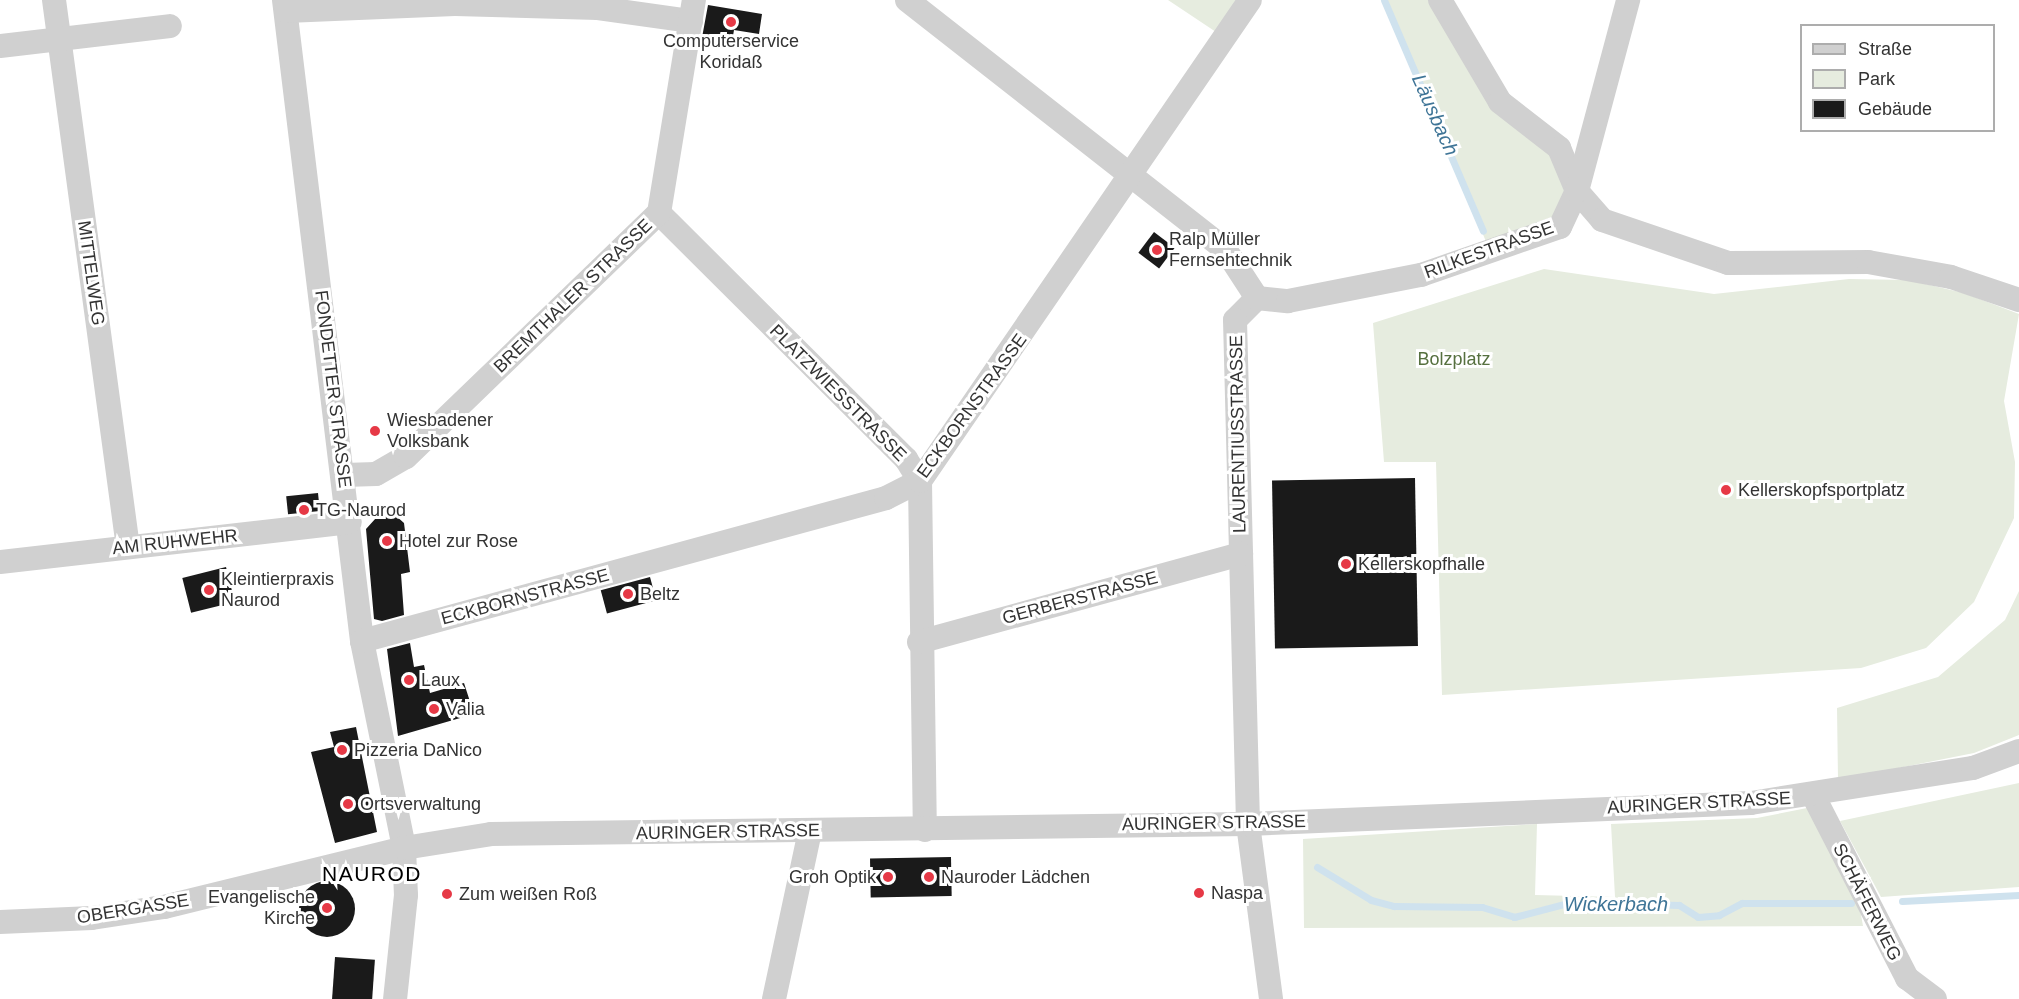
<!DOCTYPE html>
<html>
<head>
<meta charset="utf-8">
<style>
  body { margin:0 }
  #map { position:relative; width:2019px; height:999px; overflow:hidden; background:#fff; font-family:Helvetica,sans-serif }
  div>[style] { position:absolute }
  .green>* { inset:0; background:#e6ecdf }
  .stream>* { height:7px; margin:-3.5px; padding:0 3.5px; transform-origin:3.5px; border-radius:3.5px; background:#cfe2ee }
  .building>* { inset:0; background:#1a1a1a; transform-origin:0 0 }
  .round { border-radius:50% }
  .minor>* { height:24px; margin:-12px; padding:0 12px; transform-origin:12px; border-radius:12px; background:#d0d0d0 }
  .dots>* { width:16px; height:16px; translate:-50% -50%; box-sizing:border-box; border:3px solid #fff; border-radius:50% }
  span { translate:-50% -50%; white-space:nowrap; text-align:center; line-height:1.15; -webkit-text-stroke:6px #fff; paint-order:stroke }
  .poi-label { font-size:18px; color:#333 }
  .left { translate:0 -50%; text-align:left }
  .right { translate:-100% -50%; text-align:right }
  .street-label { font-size:18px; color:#333 }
  .park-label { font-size:18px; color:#56703f }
  .water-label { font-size:20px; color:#3f7597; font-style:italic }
  .quarter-label { font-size:21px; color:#000; letter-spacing:1.5px }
  .legend { position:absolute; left:1800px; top:24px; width:195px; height:108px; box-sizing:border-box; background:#fff; border:2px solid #adadad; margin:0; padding:8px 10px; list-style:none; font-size:18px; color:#333 }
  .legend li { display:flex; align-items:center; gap:12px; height:30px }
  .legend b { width:30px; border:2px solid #adadad }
</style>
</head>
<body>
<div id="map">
  <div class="green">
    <i style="clip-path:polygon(1168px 0,1250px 0,1222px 36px)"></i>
    <i style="clip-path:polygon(1384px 0,1440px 0,1466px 51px,1559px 148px,1577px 191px,1560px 227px,1490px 251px)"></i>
    <i style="clip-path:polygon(1544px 269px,1714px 294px,1849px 279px,1908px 280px,1964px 293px,2019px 314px,2004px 401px,2015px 462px,2014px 518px,1974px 602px,1926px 648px,1861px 668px,1442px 695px,1436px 462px,1384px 462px,1373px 323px)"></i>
    <i style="clip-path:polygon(2019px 591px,2019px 735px,1974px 753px,1838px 780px,1837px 708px,1938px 677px,2005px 620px)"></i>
    <i style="clip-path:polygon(2019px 783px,2019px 887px,1881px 897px,1840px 821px)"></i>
    <i style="clip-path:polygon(1812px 807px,1858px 898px,1863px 926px,1304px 928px,1303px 839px,1537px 824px,1535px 895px,1615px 897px,1611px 824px,1757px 818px)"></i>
  </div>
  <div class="stream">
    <i style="left:1384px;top:0;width:251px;rotate:66.8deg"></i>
    <i style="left:1317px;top:867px;width:63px;rotate:31.4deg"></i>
    <i style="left:1371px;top:900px;width:24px;rotate:15deg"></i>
    <i style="left:1394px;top:906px;width:88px;rotate:0.7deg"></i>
    <i style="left:1482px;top:907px;width:34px;rotate:17deg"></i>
    <i style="left:1514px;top:917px;width:60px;rotate:-14.5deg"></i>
    <i style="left:1572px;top:902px;width:107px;rotate:1.6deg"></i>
    <i style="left:1679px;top:905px;width:22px;rotate:32deg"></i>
    <i style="left:1698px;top:917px;width:21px;rotate:-5deg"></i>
    <i style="left:1719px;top:915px;width:26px;rotate:-28deg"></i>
    <i style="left:1742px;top:903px;width:109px"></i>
    <i style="left:1902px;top:901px;width:117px;rotate:-2.9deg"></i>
  </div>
  <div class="building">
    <i style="clip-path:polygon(708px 5px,762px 14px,759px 34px,734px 30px,731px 48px,701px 43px)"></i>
    <i style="left:1154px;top:232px;width:26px;height:26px;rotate:37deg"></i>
    <i style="left:1415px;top:478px;width:168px;height:143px;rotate:89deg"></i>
    <i style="left:318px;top:493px;width:18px;height:32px;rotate:84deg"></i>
    <i style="clip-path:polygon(386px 507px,404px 523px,410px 572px,401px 574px,404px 615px,382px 621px,374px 619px,366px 529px)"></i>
    <i style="left:226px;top:567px;width:36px;height:45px;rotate:76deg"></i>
    <i style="left:650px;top:577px;width:24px;height:51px;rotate:75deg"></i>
    <i style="clip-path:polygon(410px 643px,414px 667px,424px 665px,430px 693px,464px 683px,474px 714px,398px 736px,387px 649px)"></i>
    <i style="clip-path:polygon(356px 727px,377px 832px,335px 843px,311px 752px,334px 747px,330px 732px)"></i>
    <i style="left:951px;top:857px;width:39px;height:81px;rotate:89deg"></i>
    <i class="round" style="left:299px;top:881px;width:56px;height:56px"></i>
    <i style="left:335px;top:957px;width:40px;height:42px;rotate:4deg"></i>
  </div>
  <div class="minor">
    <i style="left:54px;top:0;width:552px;rotate:82.3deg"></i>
    <i style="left:284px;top:0;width:646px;rotate:83.06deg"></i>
    <i style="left:362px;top:641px;width:211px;rotate:78.5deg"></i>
    <i style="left:404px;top:848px;width:47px;rotate:87.6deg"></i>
    <i style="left:406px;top:895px;width:105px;rotate:96deg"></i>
    <i style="left:907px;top:0;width:404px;rotate:38.1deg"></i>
    <i style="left:1225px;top:249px;width:59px;rotate:56.9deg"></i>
    <i style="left:1440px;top:0;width:118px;rotate:59.5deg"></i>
    <i style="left:1500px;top:102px;width:75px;rotate:37.9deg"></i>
    <i style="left:1559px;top:148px;width:47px;rotate:67.3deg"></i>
    <i style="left:1577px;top:191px;width:38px;rotate:49deg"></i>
    <i style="left:1602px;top:220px;width:133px;rotate:18.8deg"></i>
    <i style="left:1728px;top:263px;width:140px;rotate:-0.4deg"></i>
    <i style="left:1868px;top:262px;width:84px;rotate:10.2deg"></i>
    <i style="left:1951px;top:277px;width:72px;rotate:18.7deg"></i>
    <i style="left:286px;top:11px;width:169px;rotate:-2.4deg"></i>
    <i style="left:455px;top:4px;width:143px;rotate:1.6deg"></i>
    <i style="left:598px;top:8px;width:94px;rotate:8deg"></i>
    <i style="left:0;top:46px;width:171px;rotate:-6.7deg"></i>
    <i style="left:659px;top:213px;width:349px;rotate:44.9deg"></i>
    <i style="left:906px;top:459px;width:26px;rotate:58deg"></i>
    <i style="left:920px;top:481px;width:349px;rotate:89.2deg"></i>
    <i style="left:1257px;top:298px;width:31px;rotate:135deg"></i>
    <i style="left:1235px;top:320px;width:504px;rotate:88.52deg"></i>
    <i style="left:1248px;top:824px;width:177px;rotate:82.5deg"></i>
    <i style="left:1257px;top:298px;width:31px;rotate:6deg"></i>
    <i style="left:1288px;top:301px;width:136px;rotate:-11.1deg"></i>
    <i style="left:1421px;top:275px;width:147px;rotate:-19.1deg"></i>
    <i style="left:1560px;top:227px;width:40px;rotate:-65deg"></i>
    <i style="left:1577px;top:191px;width:198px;rotate:-75deg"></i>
    <i style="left:344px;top:475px;width:32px;rotate:-2deg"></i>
    <i style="left:376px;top:474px;width:34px;rotate:-30deg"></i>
    <i style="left:406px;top:457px;width:351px;rotate:-44deg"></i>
    <i style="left:659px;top:213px;width:216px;rotate:-80.7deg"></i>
    <i style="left:0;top:562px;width:352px;rotate:-6.5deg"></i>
    <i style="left:362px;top:641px;width:543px;rotate:-15.26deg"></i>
    <i style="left:886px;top:498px;width:38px;rotate:-27deg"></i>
    <i style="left:920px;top:481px;width:583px;rotate:-55.55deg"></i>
    <i style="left:919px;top:642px;width:334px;rotate:-15.3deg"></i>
    <i style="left:1813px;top:795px;width:206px;rotate:62.8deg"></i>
    <i style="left:1907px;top:978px;width:35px;rotate:37deg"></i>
    <i style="left:0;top:922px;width:92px;rotate:-2.5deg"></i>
    <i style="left:92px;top:918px;width:73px;rotate:-8.7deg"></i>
    <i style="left:164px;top:907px;width:247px;rotate:-13.8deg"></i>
    <i style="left:404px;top:848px;width:88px;rotate:-9.1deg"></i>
    <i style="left:491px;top:834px;width:757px;rotate:-0.76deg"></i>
    <i style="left:1248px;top:824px;width:503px;rotate:-2.39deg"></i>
    <i style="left:1751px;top:803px;width:225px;rotate:-9deg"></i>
    <i style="left:1973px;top:768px;width:49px;rotate:-20.3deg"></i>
    <i style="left:774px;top:999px;width:172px;rotate:-77.9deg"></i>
  </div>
  <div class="dots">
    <i style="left:731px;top:22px;background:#e63946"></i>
    <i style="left:1157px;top:250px;background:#e63946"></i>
    <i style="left:375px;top:431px;background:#e63946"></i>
    <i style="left:1726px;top:490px;background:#e63946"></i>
    <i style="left:304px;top:510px;background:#e63946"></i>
    <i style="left:387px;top:541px;background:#e63946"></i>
    <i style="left:1346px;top:564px;background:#e63946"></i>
    <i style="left:209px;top:590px;background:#e63946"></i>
    <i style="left:628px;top:594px;background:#e63946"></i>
    <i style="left:409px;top:680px;background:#e63946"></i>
    <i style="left:434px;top:709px;background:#e63946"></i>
    <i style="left:342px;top:750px;background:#e63946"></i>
    <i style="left:348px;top:804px;background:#e63946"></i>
    <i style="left:888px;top:877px;background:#e63946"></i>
    <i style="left:929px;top:877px;background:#e63946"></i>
    <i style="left:1199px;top:893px;background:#e63946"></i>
    <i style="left:447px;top:894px;background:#e63946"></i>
    <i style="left:327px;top:908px;background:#e63946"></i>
  </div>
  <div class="poi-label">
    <span style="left:731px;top:52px">Computerservice<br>Koridaß</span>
    <span class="left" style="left:1169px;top:250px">Ralp Müller<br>Fernsehtechnik</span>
    <span class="left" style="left:387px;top:431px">Wiesbadener<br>Volksbank</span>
    <span class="left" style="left:1738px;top:490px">Kellerskopfsportplatz</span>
    <span class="left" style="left:316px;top:510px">TG-Naurod</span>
    <span class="left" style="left:399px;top:541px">Hotel zur Rose</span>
    <span class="left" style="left:1358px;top:564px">Kellerskopfhalle</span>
    <span class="left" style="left:221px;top:590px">Kleintierpraxis<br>Naurod</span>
    <span class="left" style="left:640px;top:594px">Beltz</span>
    <span class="left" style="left:421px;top:680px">Laux</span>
    <span class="left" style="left:446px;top:709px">Valia</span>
    <span class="left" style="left:354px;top:750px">Pizzeria DaNico</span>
    <span class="left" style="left:360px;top:804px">Ortsverwaltung</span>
    <span class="right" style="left:876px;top:877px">Groh Optik</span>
    <span class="left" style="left:941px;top:877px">Nauroder Lädchen</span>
    <span class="left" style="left:1211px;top:893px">Naspa</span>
    <span class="left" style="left:459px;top:894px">Zum weißen Roß</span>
    <span class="right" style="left:315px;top:908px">Evangelische<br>Kirche</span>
  </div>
  <div class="street-label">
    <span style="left:1489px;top:250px;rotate:-20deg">RILKESTRASSE</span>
    <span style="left:91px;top:273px;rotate:82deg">MITTELWEG</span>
    <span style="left:573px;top:296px;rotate:-44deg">BREMTHALER STRASSE</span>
    <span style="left:333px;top:389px;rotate:83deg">FONDETTER STRASSE</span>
    <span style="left:838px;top:393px;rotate:45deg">PLATZWIESSTRASSE</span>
    <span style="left:972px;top:406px;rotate:-54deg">ECKBORNSTRASSE</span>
    <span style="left:1238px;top:434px;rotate:-91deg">LAURENTIUSSTRASSE</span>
    <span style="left:175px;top:542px;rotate:-6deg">AM RUHWEHR</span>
    <span style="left:525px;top:597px;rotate:-15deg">ECKBORNSTRASSE</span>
    <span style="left:1080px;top:598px;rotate:-15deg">GERBERSTRASSE</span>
    <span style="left:1699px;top:803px;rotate:-3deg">AURINGER STRASSE</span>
    <span style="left:1214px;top:823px;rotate:-1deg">AURINGER STRASSE</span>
    <span style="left:728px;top:832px;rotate:-1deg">AURINGER STRASSE</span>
    <span style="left:1867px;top:902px;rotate:63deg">SCHÄFERWEG</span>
    <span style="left:133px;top:909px;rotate:-9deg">OBERGASSE</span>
  </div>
  <div class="park-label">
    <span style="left:1454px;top:359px">Bolzplatz</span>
  </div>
  <div class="water-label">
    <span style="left:1435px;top:115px;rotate:66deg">Läusbach</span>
    <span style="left:1616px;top:904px">Wickerbach</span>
  </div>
  <div class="quarter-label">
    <span style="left:372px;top:874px">NAUROD</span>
  </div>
  <ul class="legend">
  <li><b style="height:8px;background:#d0d0d0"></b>Straße</li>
  <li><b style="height:16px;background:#e6ecdf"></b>Park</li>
  <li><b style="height:16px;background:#1a1a1a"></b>Gebäude</li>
  </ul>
</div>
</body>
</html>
